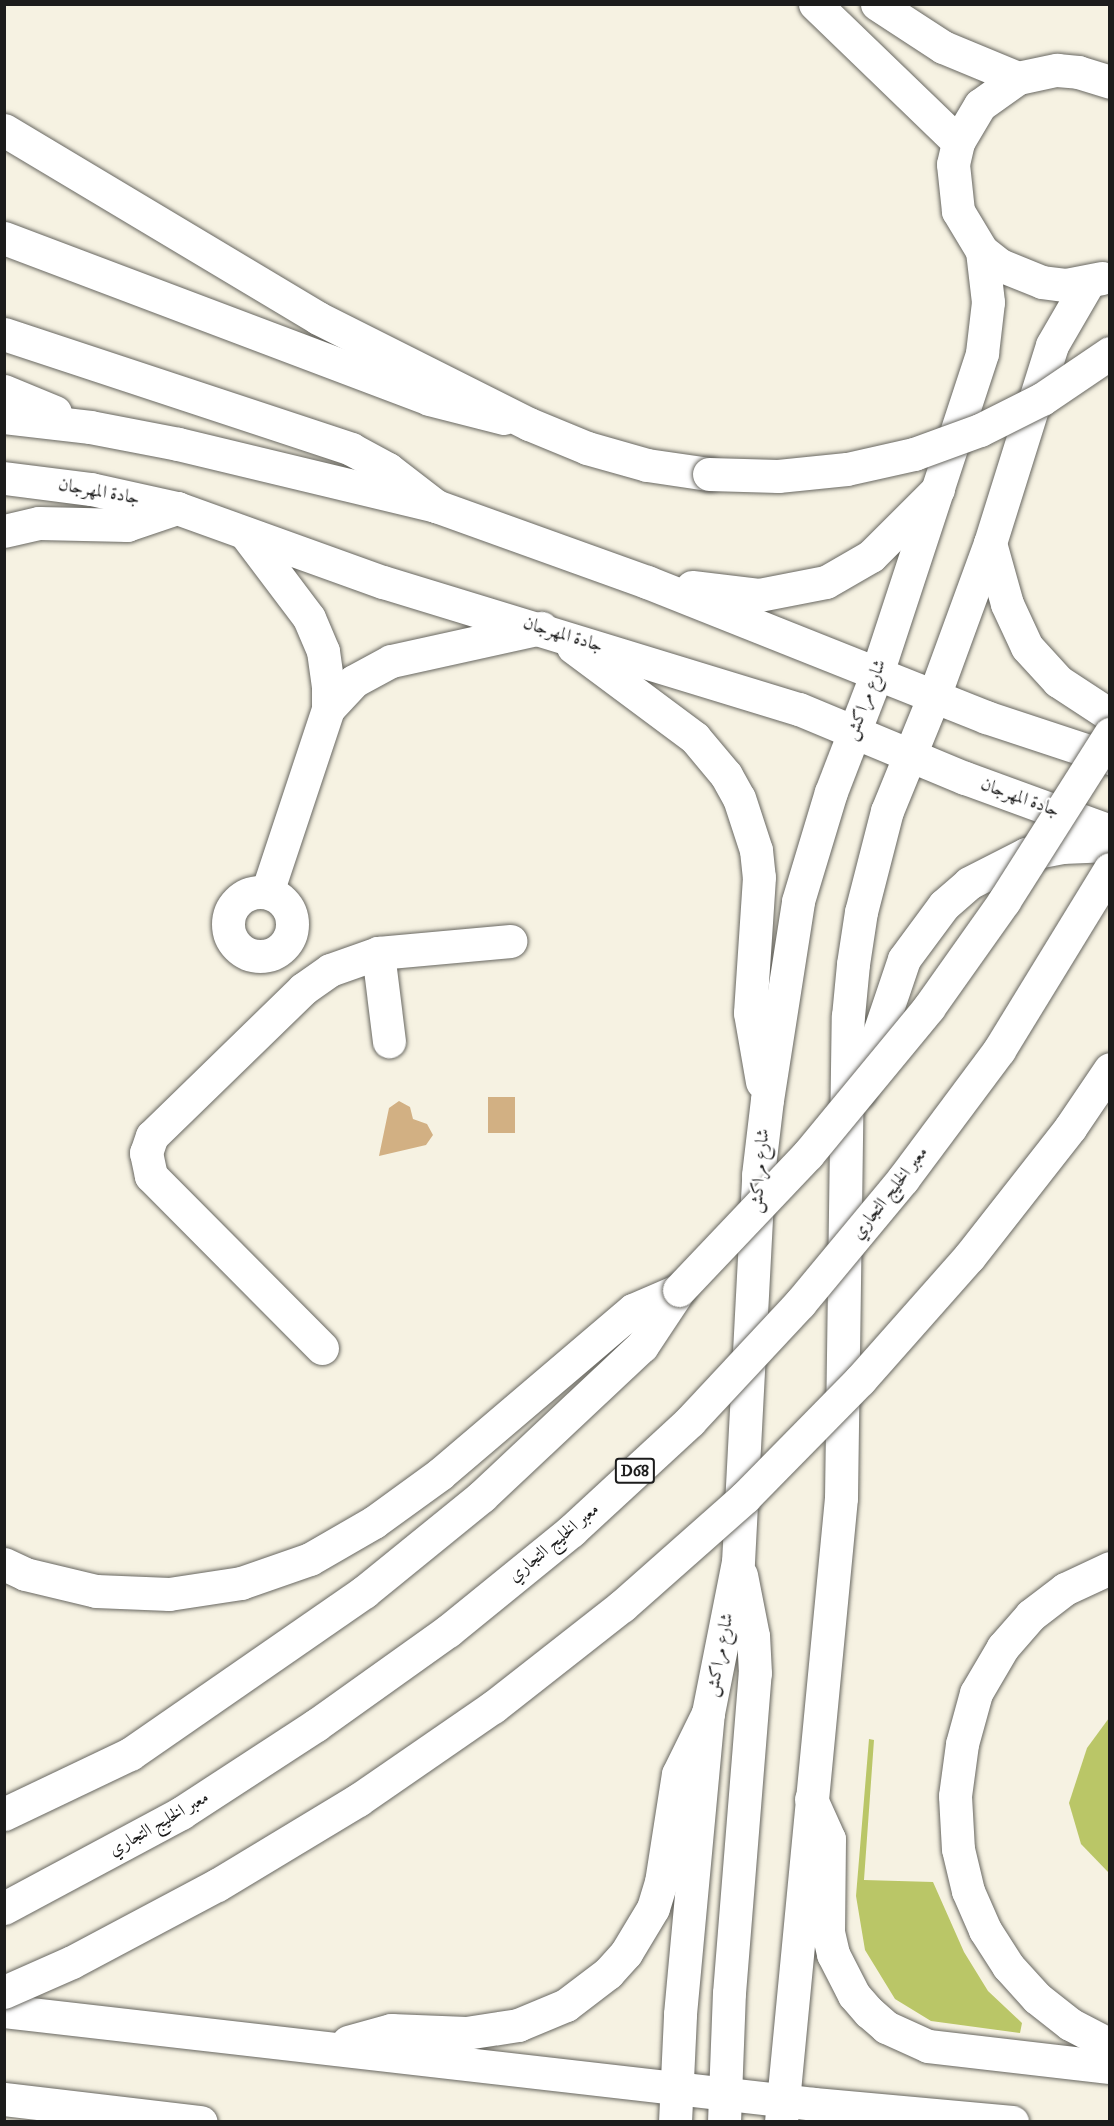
<!DOCTYPE html>
<html>
<head>
<meta charset="utf-8">
<style>
  body { margin:0 }
  #map { position:relative; width:1114px; height:2126px; overflow:hidden; background:#f6f2e2; font-family:"IM FELL DW Pica",Amiri,serif }
  div>[style] { position:absolute }
  .green>* { inset:0; background:#bac667 }
  .building>* { inset:0; background:#d2b083; transform-origin:0 0 }
  .roads { filter:drop-shadow(0 0 2px #686761) drop-shadow(0 0 2px #686761) }
  .minor>* { height:33px; margin:-16.5px; padding:0 16.5px; transform-origin:16.5px; border-radius:16.5px; background:#fff }
  .minor>.ring { margin:-16.5px; padding:0; box-sizing:content-box; background:none; border:33px solid #fff; border-radius:50% }
  .major>* { height:33px; margin:-16.5px; padding:0 16.5px; transform-origin:16.5px; border-radius:16.5px; background:#fff }
  .highway>* { height:33px; margin:-16.5px; padding:0 16.5px; transform-origin:16.5px; border-radius:16.5px; background:#fff }
  .bridges { filter:drop-shadow(0 0 2px #686761) drop-shadow(0 0 2px #686761) }
  .highway-bridge>* { height:33px; margin:-16.5px; padding:0 16.5px; transform-origin:16.5px; border-radius:16.5px; background:#fff }
  span { translate:-50% -50%; white-space:nowrap; text-align:center; line-height:1.15; -webkit-text-stroke:4.5px #fff; paint-order:stroke }
  .shield-label span { padding:2px 4px; background:#fff; border:2px solid; border-radius:4px; -webkit-text-stroke-width:0 }
  .shield-label { font-size:16px; color:#1c1c1c; font-weight:700 }
  .street-label { font-size:18px; color:#1c1c1c }
  .frame { position:absolute; inset:0; border:6px solid #1c1c1c; pointer-events:none }
</style>
</head>
<body>
<div id="map">
  <div class="green">
    <i style="clip-path:polygon(1109px 1718px,1109px 1873px,1081px 1844px,1069px 1803px,1087px 1748px)"></i>
    <i style="clip-path:polygon(869px 1739px,874px 1740px,864px 1880px,933px 1882px,964px 1952px,988px 1991px,1022px 2023px,1020px 2033px,931px 2021px,895px 1999px,865px 1950px,856px 1896px)"></i>
  </div>
  <div class="building">
    <i style="left:488px;top:1097px;width:27px;height:36px"></i>
    <i style="clip-path:polygon(399px 1101px,410px 1107px,413px 1119px,427px 1124px,433px 1135px,426px 1145px,379px 1156px,389px 1108px)"></i>
  </div>
  <div class="roads">
    <div class="minor">
      <i style="left:815px;top:4px;width:199px;rotate:44deg"></i>
      <i style="left:877px;top:4px;width:79px;rotate:33.1deg"></i>
      <i style="left:943px;top:47px;width:81px;rotate:22.5deg"></i>
      <i style="left:4px;top:238px;width:454px;rotate:20.7deg"></i>
      <i style="left:429px;top:399px;width:77px;rotate:14.2deg"></i>
      <i style="left:1102px;top:278px;width:38px;rotate:169deg"></i>
      <i style="left:1065px;top:285px;width:23px;rotate:-173deg"></i>
      <i style="left:1042px;top:282px;width:45px;rotate:-158deg"></i>
      <i style="left:1000px;top:265px;width:23px;rotate:-142deg"></i>
      <i style="left:982px;top:251px;width:47px;rotate:-121deg"></i>
      <i style="left:958px;top:211px;width:47px;rotate:-96.1deg"></i>
      <i style="left:953px;top:164px;width:23px;rotate:-77deg"></i>
      <i style="left:958px;top:142px;width:43px;rotate:-59.3deg"></i>
      <i style="left:980px;top:105px;width:47px;rotate:-35.4deg"></i>
      <i style="left:1018px;top:78px;width:40px;rotate:-12deg"></i>
      <i style="left:1057px;top:70px;width:21px;rotate:5deg"></i>
      <i style="left:1078px;top:72px;width:34px;rotate:17deg"></i>
      <i style="left:4px;top:334px;width:366px;rotate:18.3deg"></i>
      <i style="left:351px;top:449px;width:42px;rotate:28.4deg"></i>
      <i style="left:388px;top:469px;width:61px;rotate:37.6deg"></i>
      <i style="left:245px;top:533px;width:106px;rotate:53deg"></i>
      <i style="left:309px;top:618px;width:36px;rotate:67deg"></i>
      <i style="left:323px;top:651px;width:36px;rotate:82deg"></i>
      <i style="left:328px;top:687px;width:22px;rotate:90deg"></i>
      <i style="left:328px;top:709px;width:193px;rotate:108.4deg"></i>
      <i style="left:877px;top:673px;width:337px;rotate:-71.8deg"></i>
      <i style="left:982px;top:353px;width:51px;rotate:-83.3deg"></i>
      <i style="left:988px;top:302px;width:51px;rotate:-96.7deg"></i>
      <i style="left:934px;top:696px;width:163px;rotate:-69.9deg"></i>
      <i style="left:990px;top:543px;width:207px;rotate:-72.6deg"></i>
      <i style="left:1052px;top:345px;width:72px;rotate:-59.9deg"></i>
      <i style="left:328px;top:709px;width:38px;rotate:-47deg"></i>
      <i style="left:354px;top:681px;width:42px;rotate:-28.4deg"></i>
      <i style="left:391px;top:661px;width:154px;rotate:-12.4deg"></i>
      <i class="ring" style="left:228px;top:892px;width:31px;height:31px"></i>
      <i style="left:378px;top:953px;width:89px;rotate:82.9deg"></i>
      <i style="left:322px;top:1348px;width:243px;rotate:-134.8deg"></i>
      <i style="left:151px;top:1176px;width:24px;rotate:-102deg"></i>
      <i style="left:146px;top:1153px;width:18px;rotate:-71deg"></i>
      <i style="left:152px;top:1136px;width:211px;rotate:-44.2deg"></i>
      <i style="left:303px;top:989px;width:33px;rotate:-35deg"></i>
      <i style="left:330px;top:970px;width:51px;rotate:-19.5deg"></i>
      <i style="left:378px;top:953px;width:133px;rotate:-5.2deg"></i>
    </div>
    <div class="major">
      <i style="left:4px;top:391px;width:55px;rotate:22.4deg"></i>
      <i style="left:4px;top:417px;width:87px;rotate:6.6deg"></i>
      <i style="left:90px;top:427px;width:90px;rotate:10.9deg"></i>
      <i style="left:178px;top:444px;width:265px;rotate:13.5deg"></i>
      <i style="left:436px;top:506px;width:224px;rotate:19.8deg"></i>
      <i style="left:647px;top:582px;width:365px;rotate:21.7deg"></i>
      <i style="left:986px;top:717px;width:131px;rotate:18.3deg"></i>
      <i style="left:4px;top:478px;width:88px;rotate:7.2deg"></i>
      <i style="left:91px;top:489px;width:88px;rotate:12.5deg"></i>
      <i style="left:177px;top:508px;width:219px;rotate:19.8deg"></i>
      <i style="left:383px;top:582px;width:435px;rotate:17deg"></i>
      <i style="left:799px;top:709px;width:180px;rotate:22.6deg"></i>
      <i style="left:965px;top:778px;width:154px;rotate:20.1deg"></i>
      <i style="left:990px;top:543px;width:63px;rotate:74.4deg"></i>
      <i style="left:1007px;top:604px;width:47px;rotate:65.1deg"></i>
      <i style="left:1027px;top:647px;width:46px;rotate:47.6deg"></i>
      <i style="left:1058px;top:681px;width:62px;rotate:33.2deg"></i>
      <i style="left:692px;top:587px;width:67px;rotate:6.8deg"></i>
      <i style="left:759px;top:595px;width:68px;rotate:-11deg"></i>
      <i style="left:826px;top:582px;width:52px;rotate:-30deg"></i>
      <i style="left:871px;top:556px;width:95px;rotate:-45deg"></i>
      <i style="left:573px;top:647px;width:152px;rotate:36.7deg"></i>
      <i style="left:695px;top:738px;width:48px;rotate:50deg"></i>
      <i style="left:726px;top:775px;width:26px;rotate:61deg"></i>
      <i style="left:739px;top:798px;width:55px;rotate:71.9deg"></i>
      <i style="left:756px;top:850px;width:27px;rotate:84deg"></i>
      <i style="left:759px;top:877px;width:136px;rotate:93.8deg"></i>
      <i style="left:750px;top:1013px;width:70px;rotate:80.1deg"></i>
      <i style="left:859px;top:1092px;width:140px;rotate:-71.3deg"></i>
      <i style="left:904px;top:959px;width:67px;rotate:-53.5deg"></i>
      <i style="left:944px;top:905px;width:33px;rotate:-41deg"></i>
      <i style="left:969px;top:883px;width:64px;rotate:-27deg"></i>
      <i style="left:1026px;top:854px;width:37px;rotate:-11deg"></i>
      <i style="left:1062px;top:847px;width:48px;rotate:-2.4deg"></i>
      <i style="left:675px;top:2122px;width:108px;rotate:-87.3deg"></i>
      <i style="left:680px;top:2014px;width:302px;rotate:-84.7deg"></i>
      <i style="left:708px;top:1713px;width:154px;rotate:-78.8deg"></i>
      <i style="left:738px;top:1562px;width:388px;rotate:-87deg"></i>
      <i style="left:758px;top:1175px;width:76px;rotate:-83.2deg"></i>
      <i style="left:767px;top:1100px;width:201px;rotate:-81.1deg"></i>
      <i style="left:798px;top:901px;width:114px;rotate:-73.2deg"></i>
      <i style="left:831px;top:792px;width:128px;rotate:-68.9deg"></i>
      <i style="left:724px;top:2122px;width:129px;rotate:-87.8deg"></i>
      <i style="left:729px;top:1993px;width:321px;rotate:-85.4deg"></i>
      <i style="left:755px;top:1673px;width:37px;rotate:-93deg"></i>
      <i style="left:753px;top:1636px;width:62px;rotate:-101.1deg"></i>
      <i style="left:781px;top:2122px;width:627px;rotate:-84.51deg"></i>
      <i style="left:841px;top:1498px;width:482px;rotate:-89.2deg"></i>
      <i style="left:848px;top:1016px;width:52px;rotate:-84.5deg"></i>
      <i style="left:853px;top:964px;width:53px;rotate:-81.3deg"></i>
      <i style="left:861px;top:912px;width:104px;rotate:-75.6deg"></i>
      <i style="left:887px;top:811px;width:124px;rotate:-67.8deg"></i>
    </div>
    <div class="highway">
      <i style="left:4px;top:130px;width:366px;rotate:30.9deg"></i>
      <i style="left:318px;top:318px;width:236px;rotate:26.7deg"></i>
      <i style="left:529px;top:424px;width:63px;rotate:22.5deg"></i>
      <i style="left:587px;top:448px;width:62px;rotate:15.8deg"></i>
      <i style="left:647px;top:465px;width:63px;rotate:8.3deg"></i>
      <i style="left:4px;top:531px;width:36px;rotate:-13deg"></i>
      <i style="left:39px;top:523px;width:88px;rotate:1.3deg"></i>
      <i style="left:127px;top:525px;width:53px;rotate:-18.8deg"></i>
      <i style="left:4px;top:1564px;width:23px;rotate:25deg"></i>
      <i style="left:25px;top:1574px;width:73px;rotate:13.5deg"></i>
      <i style="left:96px;top:1591px;width:73px;rotate:2.4deg"></i>
      <i style="left:169px;top:1594px;width:73px;rotate:-8.7deg"></i>
      <i style="left:241px;top:1583px;width:73px;rotate:-19.2deg"></i>
      <i style="left:310px;top:1559px;width:74px;rotate:-30deg"></i>
      <i style="left:374px;top:1522px;width:82px;rotate:-36deg"></i>
      <i style="left:440px;top:1474px;width:253px;rotate:-40.4deg"></i>
      <i style="left:633px;top:1310px;width:50px;rotate:-23.5deg"></i>
      <i style="left:1110px;top:1568px;width:50px;rotate:155deg"></i>
      <i style="left:1065px;top:1589px;width:43px;rotate:142.6deg"></i>
      <i style="left:1031px;top:1615px;width:43px;rotate:131.2deg"></i>
      <i style="left:1003px;top:1647px;width:53px;rotate:120.4deg"></i>
      <i style="left:976px;top:1693px;width:53px;rotate:105.4deg"></i>
      <i style="left:962px;top:1744px;width:52px;rotate:97.7deg"></i>
      <i style="left:955px;top:1796px;width:53px;rotate:86.8deg"></i>
      <i style="left:958px;top:1849px;width:43px;rotate:76.6deg"></i>
      <i style="left:968px;top:1891px;width:43px;rotate:66.4deg"></i>
      <i style="left:985px;top:1930px;width:43px;rotate:57.4deg"></i>
      <i style="left:1008px;top:1966px;width:43px;rotate:47.8deg"></i>
      <i style="left:1037px;top:1998px;width:42px;rotate:38.2deg"></i>
      <i style="left:1070px;top:2024px;width:45px;rotate:27.7deg"></i>
      <i style="left:811px;top:1799px;width:44px;rotate:65.8deg"></i>
      <i style="left:829px;top:1839px;width:93px;rotate:90.6deg"></i>
      <i style="left:828px;top:1932px;width:23px;rotate:77deg"></i>
      <i style="left:833px;top:1954px;width:46px;rotate:62.9deg"></i>
      <i style="left:854px;top:1995px;width:23px;rotate:49deg"></i>
      <i style="left:869px;top:2012px;width:23px;rotate:41deg"></i>
      <i style="left:886px;top:2027px;width:46px;rotate:24.3deg"></i>
      <i style="left:928px;top:2046px;width:183px;rotate:6.6deg"></i>
      <i style="left:4px;top:1814px;width:140px;rotate:-25.5deg"></i>
      <i style="left:130px;top:1754px;width:285px;rotate:-34.7deg"></i>
      <i style="left:364px;top:1592px;width:152px;rotate:-39.1deg"></i>
      <i style="left:482px;top:1496px;width:219px;rotate:-43.2deg"></i>
      <i style="left:642px;top:1346px;width:67px;rotate:-56.5deg"></i>
      <i style="left:4px;top:2011px;width:815px;rotate:6.55deg"></i>
      <i style="left:814px;top:2104px;width:199px;rotate:5.2deg"></i>
      <i style="left:348px;top:2042px;width:45px;rotate:-15.6deg"></i>
      <i style="left:391px;top:2030px;width:75px;rotate:2.3deg"></i>
      <i style="left:466px;top:2033px;width:53px;rotate:-8.7deg"></i>
      <i style="left:518px;top:2025px;width:52px;rotate:-22.6deg"></i>
      <i style="left:566px;top:2005px;width:53px;rotate:-37.3deg"></i>
      <i style="left:608px;top:1973px;width:27px;rotate:-48deg"></i>
      <i style="left:626px;top:1953px;width:52px;rotate:-59deg"></i>
      <i style="left:653px;top:1908px;width:27px;rotate:-73deg"></i>
      <i style="left:661px;top:1882px;width:109px;rotate:-81.1deg"></i>
      <i style="left:678px;top:1774px;width:68px;rotate:-63.8deg"></i>
      <i style="left:4px;top:2099px;width:198px;rotate:6.7deg"></i>
    </div>
  </div>
  <div class="bridges">
    <div class="highway-bridge">
      <i style="left:709px;top:474px;width:69px;rotate:1.7deg"></i>
      <i style="left:778px;top:476px;width:69px;rotate:-5.8deg"></i>
      <i style="left:847px;top:469px;width:69px;rotate:-12.6deg"></i>
      <i style="left:914px;top:454px;width:70px;rotate:-20deg"></i>
      <i style="left:980px;top:430px;width:69px;rotate:-26.6deg"></i>
      <i style="left:1042px;top:399px;width:82px;rotate:-34.1deg"></i>
      <i style="left:679px;top:1290px;width:187px;rotate:-46.5deg"></i>
      <i style="left:808px;top:1154px;width:190px;rotate:-50.5deg"></i>
      <i style="left:929px;top:1007px;width:130px;rotate:-54.7deg"></i>
      <i style="left:1004px;top:901px;width:198px;rotate:-57.6deg"></i>
      <i style="left:4px;top:1908px;width:201px;rotate:-28.2deg"></i>
      <i style="left:181px;top:1813px;width:161px;rotate:-33.1deg"></i>
      <i style="left:316px;top:1725px;width:162px;rotate:-35.5deg"></i>
      <i style="left:448px;top:1631px;width:159px;rotate:-39.1deg"></i>
      <i style="left:571px;top:1531px;width:162px;rotate:-42.7deg"></i>
      <i style="left:690px;top:1421px;width:161px;rotate:-47deg"></i>
      <i style="left:800px;top:1303px;width:161px;rotate:-50.3deg"></i>
      <i style="left:903px;top:1179px;width:161px;rotate:-53.3deg"></i>
      <i style="left:999px;top:1050px;width:212px;rotate:-58.5deg"></i>
      <i style="left:4px;top:1992px;width:74px;rotate:-23.8deg"></i>
      <i style="left:72px;top:1962px;width:164px;rotate:-28deg"></i>
      <i style="left:217px;top:1885px;width:165px;rotate:-31.1deg"></i>
      <i style="left:358px;top:1800px;width:164px;rotate:-34.6deg"></i>
      <i style="left:493px;top:1707px;width:164px;rotate:-38.1deg"></i>
      <i style="left:622px;top:1606px;width:164px;rotate:-41.5deg"></i>
      <i style="left:745px;top:1497px;width:164px;rotate:-45.5deg"></i>
      <i style="left:860px;top:1380px;width:164px;rotate:-48.5deg"></i>
      <i style="left:969px;top:1257px;width:164px;rotate:-51.9deg"></i>
      <i style="left:1070px;top:1128px;width:71px;rotate:-55.9deg"></i>
    </div>
  </div>
  <div class="shield-label">
    <span style="left:635px;top:1471px">D68</span>
  </div>
  <div class="street-label">
    <span style="left:99px;top:492px;rotate:10deg">جادة المهرجان</span>
    <span style="left:563px;top:635px;rotate:17deg">جادة المهرجان</span>
    <span style="left:866px;top:700px;rotate:-69deg">شارع مراكش</span>
    <span style="left:1020px;top:798px;rotate:20deg">جادة المهرجان</span>
    <span style="left:760px;top:1171px;rotate:-85deg">شارع مراكش</span>
    <span style="left:890px;top:1193px;rotate:-52deg">معبر الخليج التجاري</span>
    <span style="left:554px;top:1543px;rotate:-40deg">معبر الخليج التجاري</span>
    <span style="left:720px;top:1655px;rotate:-79deg">شارع مراكش</span>
    <span style="left:159px;top:1824px;rotate:-30deg">معبر الخليج التجاري</span>
  </div>
  <div class="frame"></div>
</div>
</body>
</html>
